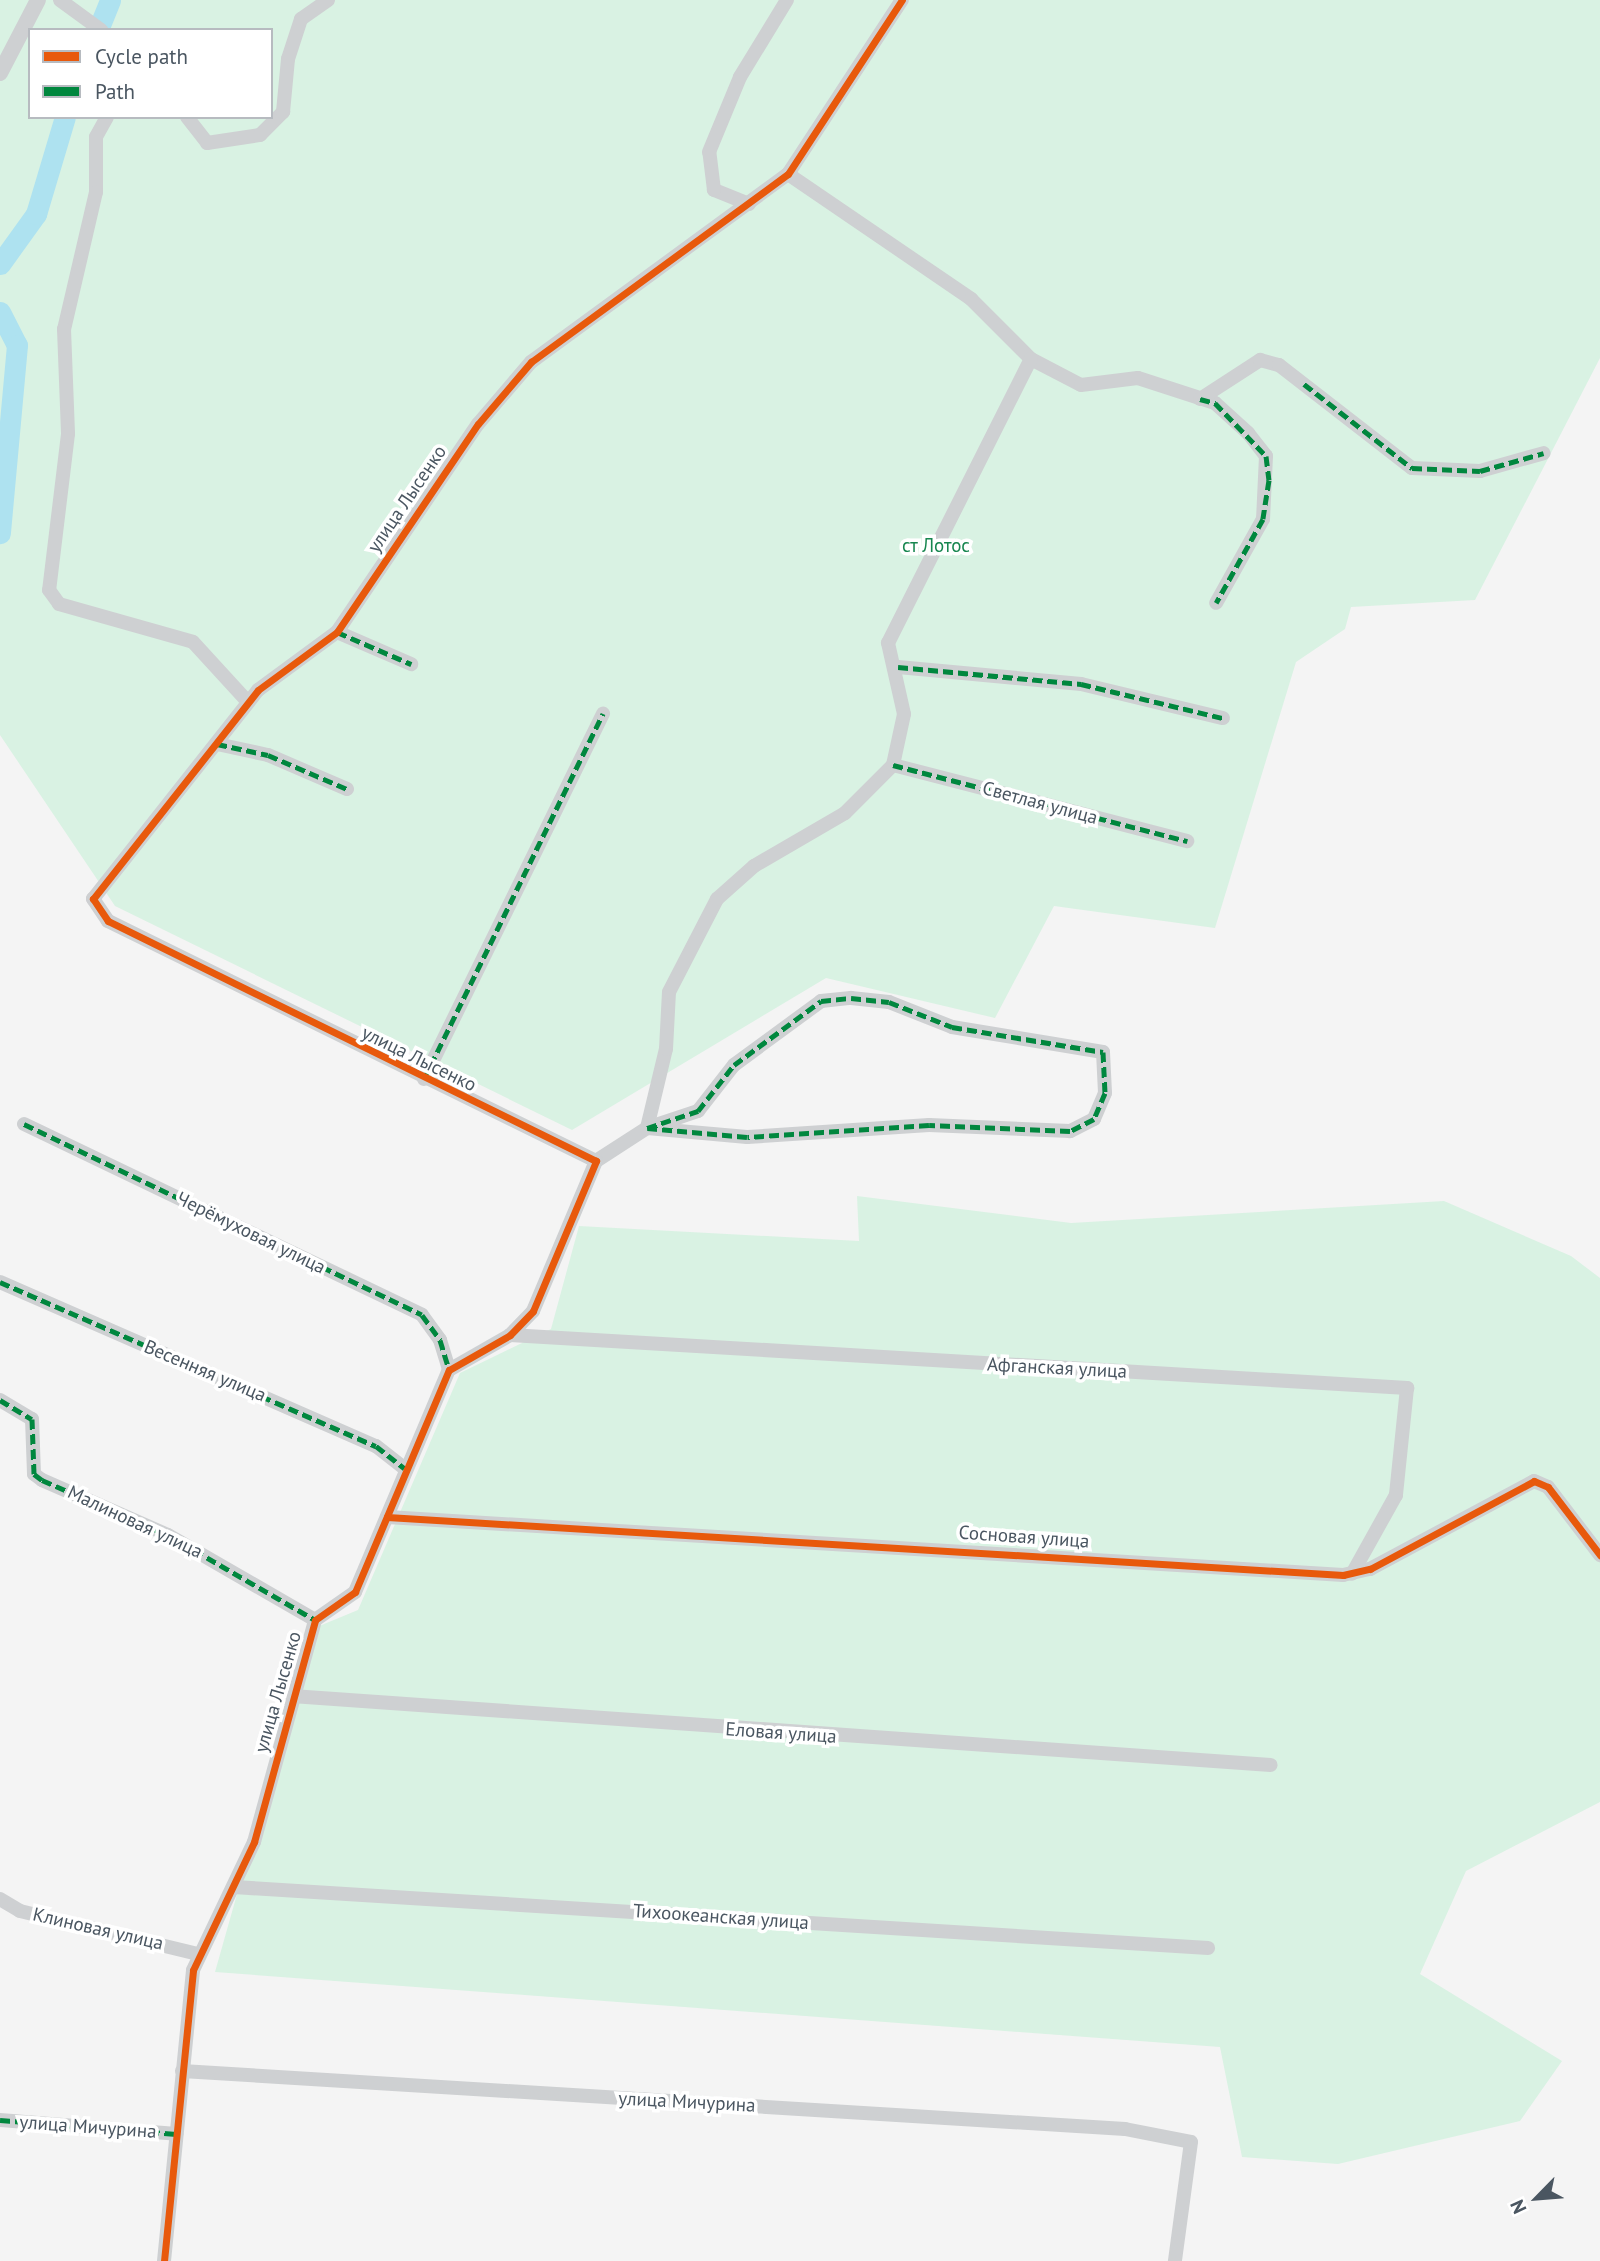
<!DOCTYPE html>
<html>
<head>
<meta charset="utf-8">
<style>
  body { margin:0 }
  #map { position:relative; width:1600px; height:2261px; overflow:hidden; background:#f4f4f4; font-family:"PT Sans",sans-serif }
  div>[style] { position:absolute }
  .green>* { inset:0; background:#d9f2e3 }
  .river>* { height:21px; margin:-10.5px; padding:0 10.5px; transform-origin:10.5px; border-radius:10.5px; background:#aee2f0 }
  .minor>* { height:14px; margin:-7px; padding:0 7px; transform-origin:7px; border-radius:7px; background:#ced0d2 }
  .tertiary>* { height:16px; margin:-8px; padding:0 8px; transform-origin:8px; border-radius:8px; background:#ced0d2 }
  .quiet>* { height:5px; margin-top:-2.5px; transform-origin:0; background:repeating-linear-gradient(90deg,#00873e 0 10px,transparent 0 15px) }
  .cycleway>* { height:7px; margin:-3.5px; padding:0 3.5px; transform-origin:3.5px; border-radius:3.5px; background:#e8590c }
  span { translate:-50% -50%; white-space:nowrap; text-align:center; line-height:1.15; -webkit-text-stroke:7px #fff; paint-order:stroke }
  .street-label { font-size:19px; color:#4a5661 }
  .park-label { font-size:19px; color:#17864f }
  .legend { position:absolute; left:28px; top:28px; width:245px; height:91px; box-sizing:border-box; background:#fff; border:2px solid #b7bbc0; margin:0; padding:9px 12px; list-style:none; font-size:21px; color:#4a5661 }
  .legend li { display:flex; align-items:center; gap:14px; height:35px }
  .legend b { width:35px; border:2px solid #b7bbc0 }
  .north { position:absolute; left:1502px; top:2163px; width:70px; height:70px; -webkit-text-stroke:5px #fff; paint-order:stroke; rotate:245deg; font-size:19px; font-weight:700; line-height:28px; text-align:center; color:#4a5661 }
  .north::after { content:''; display:block; margin:auto; width:24px; height:32px; background:#4a5661; clip-path:polygon(50% 0,100% 100%,50% 72%,0 100%) }
</style>
</head>
<body>
<div id="map">
  <div class="green">
    <i style="clip-path:polygon(evenodd,0 0,1600px 0,1600px 358px,1475px 600px,1351px 607px,1345px 629px,1296px 662px,1215px 928px,1054px 906px,995px 1018px,826px 978px,572px 1130px,115px 906px,0 735px,0 0,30px 30px,271px 30px,271px 117px,30px 117px,30px 30px)"></i>
    <i style="clip-path:polygon(857px 1196px,1071px 1223px,1444px 1201px,1571px 1256px,1600px 1278px,1600px 1802px,1466px 1871px,1420px 1974px,1562px 2061px,1520px 2121px,1338px 2164px,1242px 2157px,1220px 2047px,215px 1972px,312px 1629px,358px 1610px,460px 1373px,551px 1329px,579px 1226px,859px 1241px)"></i>
  </div>
  <div class="river">
    <i style="left:98px;top:30px;width:32px;rotate:-68deg"></i>
    <i style="left:0;top:264px;width:62px;rotate:-54.2deg"></i>
    <i style="left:36px;top:214px;width:101px;rotate:-73.4deg"></i>
    <i style="left:0;top:312px;width:37px;rotate:63deg"></i>
    <i style="left:17px;top:345px;width:189px;rotate:95.2deg"></i>
  </div>
  <div class="minor">
    <i style="left:60px;top:0;width:51px;rotate:36.2deg"></i>
    <i style="left:107px;top:117px;width:23px;rotate:119deg"></i>
    <i style="left:96px;top:137px;width:55px;rotate:90deg"></i>
    <i style="left:96px;top:192px;width:141px;rotate:103.1deg"></i>
    <i style="left:64px;top:329px;width:105px;rotate:87.8deg"></i>
    <i style="left:68px;top:434px;width:157px;rotate:96.9deg"></i>
    <i style="left:49px;top:590px;width:17px;rotate:54deg"></i>
    <i style="left:59px;top:604px;width:139px;rotate:15.8deg"></i>
    <i style="left:193px;top:642px;width:81px;rotate:47.5deg"></i>
    <i style="left:187px;top:117px;width:33px;rotate:52deg"></i>
    <i style="left:207px;top:143px;width:54px;rotate:-8.6deg"></i>
    <i style="left:260px;top:135px;width:33px;rotate:-45deg"></i>
    <i style="left:283px;top:112px;width:53px;rotate:-84.6deg"></i>
    <i style="left:288px;top:59px;width:42px;rotate:-72deg"></i>
    <i style="left:301px;top:19px;width:33px;rotate:-35deg"></i>
    <i style="left:788px;top:174px;width:222px;rotate:34.3deg"></i>
    <i style="left:971px;top:299px;width:85px;rotate:45deg"></i>
    <i style="left:1031px;top:359px;width:56px;rotate:27.5deg"></i>
    <i style="left:1081px;top:385px;width:57px;rotate:-7deg"></i>
    <i style="left:1138px;top:378px;width:81px;rotate:18deg"></i>
    <i style="left:1215px;top:403px;width:45px;rotate:42.3deg"></i>
    <i style="left:1248px;top:433px;width:29px;rotate:52deg"></i>
    <i style="left:1266px;top:456px;width:63px;rotate:92.7deg"></i>
    <i style="left:1263px;top:519px;width:96px;rotate:119.2deg"></i>
    <i style="left:749px;top:204px;width:38px;rotate:-158deg"></i>
    <i style="left:714px;top:190px;width:38px;rotate:-97deg"></i>
    <i style="left:709px;top:152px;width:81px;rotate:-67.5deg"></i>
    <i style="left:740px;top:77px;width:90px;rotate:-58.6deg"></i>
    <i style="left:1200px;top:399px;width:72px;rotate:-33deg"></i>
    <i style="left:1260px;top:360px;width:20px;rotate:15deg"></i>
    <i style="left:1279px;top:365px;width:168px;rotate:37.8deg"></i>
    <i style="left:1412px;top:468px;width:68px;rotate:2.5deg"></i>
    <i style="left:1480px;top:471px;width:66px;rotate:-15.7deg"></i>
    <i style="left:337px;top:632px;width:81px;rotate:23.4deg"></i>
    <i style="left:898px;top:667px;width:184px;rotate:5.3deg"></i>
    <i style="left:1081px;top:684px;width:146px;rotate:13.5deg"></i>
    <i style="left:217px;top:744px;width:52px;rotate:12.2deg"></i>
    <i style="left:268px;top:755px;width:86px;rotate:23.3deg"></i>
    <i style="left:893px;top:765px;width:304px;rotate:14.5deg"></i>
    <i style="left:851px;top:998px;width:38px;rotate:6deg"></i>
    <i style="left:889px;top:1002px;width:68px;rotate:21.6deg"></i>
    <i style="left:952px;top:1027px;width:153px;rotate:9.4deg"></i>
    <i style="left:1103px;top:1052px;width:41px;rotate:87.2deg"></i>
    <i style="left:1105px;top:1093px;width:28px;rotate:113deg"></i>
    <i style="left:1094px;top:1119px;width:27px;rotate:153deg"></i>
    <i style="left:1070px;top:1131px;width:141px;rotate:-177.6deg"></i>
    <i style="left:929px;top:1125px;width:182px;rotate:176.2deg"></i>
    <i style="left:747px;top:1137px;width:100px;rotate:-174.9deg"></i>
    <i style="left:647px;top:1128px;width:54px;rotate:-18.4deg"></i>
    <i style="left:698px;top:1111px;width:58px;rotate:-52deg"></i>
    <i style="left:734px;top:1065px;width:108px;rotate:-36.3deg"></i>
    <i style="left:821px;top:1001px;width:30px;rotate:-6deg"></i>
    <i style="left:424px;top:1079px;width:407px;rotate:-63.9deg"></i>
    <i style="left:24px;top:1124px;width:441px;rotate:25.6deg"></i>
    <i style="left:422px;top:1315px;width:31px;rotate:54deg"></i>
    <i style="left:440px;top:1340px;width:31px;rotate:73deg"></i>
    <i style="left:596px;top:1161px;width:61px;rotate:-32.9deg"></i>
    <i style="left:647px;top:1128px;width:81px;rotate:-76.5deg"></i>
    <i style="left:666px;top:1049px;width:57px;rotate:-87deg"></i>
    <i style="left:669px;top:992px;width:105px;rotate:-62.7deg"></i>
    <i style="left:717px;top:899px;width:50px;rotate:-41.7deg"></i>
    <i style="left:754px;top:866px;width:105px;rotate:-30.2deg"></i>
    <i style="left:845px;top:813px;width:68px;rotate:-45deg"></i>
    <i style="left:893px;top:765px;width:52px;rotate:-77.8deg"></i>
    <i style="left:904px;top:714px;width:73px;rotate:-102.7deg"></i>
    <i style="left:888px;top:643px;width:318px;rotate:-63.3deg"></i>
    <i style="left:0;top:1282px;width:410px;rotate:23.6deg"></i>
    <i style="left:376px;top:1446px;width:36px;rotate:38deg"></i>
    <i style="left:510px;top:1335px;width:899px;rotate:3.38deg"></i>
    <i style="left:1407px;top:1388px;width:108px;rotate:95.9deg"></i>
    <i style="left:1396px;top:1495px;width:90px;rotate:119.1deg"></i>
    <i style="left:0;top:1400px;width:37px;rotate:31deg"></i>
    <i style="left:32px;top:1419px;width:55px;rotate:87.9deg"></i>
    <i style="left:34px;top:1474px;width:10px;rotate:37deg"></i>
    <i style="left:42px;top:1480px;width:137px;rotate:23.6deg"></i>
    <i style="left:168px;top:1535px;width:170px;rotate:30deg"></i>
    <i style="left:387px;top:1517px;width:958px;rotate:3.47deg"></i>
    <i style="left:1343px;top:1575px;width:28px;rotate:-13deg"></i>
    <i style="left:1370px;top:1569px;width:186px;rotate:-28.2deg"></i>
    <i style="left:1534px;top:1481px;width:15px;rotate:23deg"></i>
    <i style="left:1548px;top:1487px;width:86px;rotate:52.6deg"></i>
    <i style="left:292px;top:1696px;width:981px;rotate:4.03deg"></i>
    <i style="left:234px;top:1887px;width:976px;rotate:3.58deg"></i>
    <i style="left:0;top:1899px;width:23px;rotate:31deg"></i>
    <i style="left:20px;top:1911px;width:183px;rotate:13.6deg"></i>
    <i style="left:182px;top:2071px;width:945px;rotate:3.52deg"></i>
    <i style="left:1125px;top:2129px;width:67px;rotate:11.1deg"></i>
    <i style="left:1191px;top:2142px;width:120px;rotate:97.7deg"></i>
    <i style="left:0;top:2120px;width:177px;rotate:4.5deg"></i>
    <i style="left:164px;top:2261px;width:292px;rotate:-84.3deg"></i>
    <i style="left:193px;top:1970px;width:142px;rotate:-64.5deg"></i>
    <i style="left:254px;top:1842px;width:230px;rotate:-74.6deg"></i>
    <i style="left:315px;top:1620px;width:49px;rotate:-35deg"></i>
    <i style="left:355px;top:1592px;width:241px;rotate:-67.1deg"></i>
    <i style="left:449px;top:1370px;width:70px;rotate:-29.8deg"></i>
    <i style="left:510px;top:1335px;width:33px;rotate:-46deg"></i>
    <i style="left:533px;top:1311px;width:163px;rotate:-67.2deg"></i>
    <i style="left:596px;top:1161px;width:544px;rotate:-153.81deg"></i>
    <i style="left:108px;top:921px;width:27px;rotate:-124deg"></i>
    <i style="left:93px;top:899px;width:266px;rotate:-51.7deg"></i>
    <i style="left:258px;top:690px;width:98px;rotate:-36.3deg"></i>
    <i style="left:337px;top:632px;width:251px;rotate:-55.9deg"></i>
    <i style="left:478px;top:424px;width:82px;rotate:-49.5deg"></i>
    <i style="left:531px;top:362px;width:318px;rotate:-36.2deg"></i>
    <i style="left:788px;top:174px;width:208px;rotate:-56.8deg"></i>
  </div>
  <div class="tertiary">
    <i style="left:0;top:73px;width:82px;rotate:-62.5deg"></i>
  </div>
  <div class="quiet">
    <i style="left:1304px;top:384px;width:137px;rotate:37.9deg"></i>
    <i style="left:1412px;top:468px;width:68px;rotate:2.5deg"></i>
    <i style="left:1480px;top:471px;width:66px;rotate:-15.7deg"></i>
    <i style="left:1200px;top:399px;width:16px;rotate:15deg"></i>
    <i style="left:1215px;top:403px;width:74px;rotate:46.1deg"></i>
    <i style="left:1266px;top:456px;width:24px;rotate:83deg"></i>
    <i style="left:1269px;top:480px;width:39px;rotate:99deg"></i>
    <i style="left:1263px;top:519px;width:96px;rotate:119.2deg"></i>
    <i style="left:337px;top:632px;width:81px;rotate:23.4deg"></i>
    <i style="left:898px;top:667px;width:184px;rotate:5.3deg"></i>
    <i style="left:1081px;top:684px;width:146px;rotate:13.5deg"></i>
    <i style="left:217px;top:744px;width:52px;rotate:12.2deg"></i>
    <i style="left:268px;top:755px;width:86px;rotate:23.3deg"></i>
    <i style="left:893px;top:765px;width:304px;rotate:14.5deg"></i>
    <i style="left:851px;top:998px;width:38px;rotate:6deg"></i>
    <i style="left:889px;top:1002px;width:68px;rotate:21.6deg"></i>
    <i style="left:952px;top:1027px;width:153px;rotate:9.4deg"></i>
    <i style="left:1103px;top:1052px;width:41px;rotate:87.2deg"></i>
    <i style="left:1105px;top:1093px;width:28px;rotate:113deg"></i>
    <i style="left:1094px;top:1119px;width:27px;rotate:153deg"></i>
    <i style="left:1070px;top:1131px;width:141px;rotate:-177.6deg"></i>
    <i style="left:929px;top:1125px;width:182px;rotate:176.2deg"></i>
    <i style="left:747px;top:1137px;width:100px;rotate:-174.9deg"></i>
    <i style="left:647px;top:1128px;width:54px;rotate:-18.4deg"></i>
    <i style="left:698px;top:1111px;width:58px;rotate:-52deg"></i>
    <i style="left:734px;top:1065px;width:108px;rotate:-36.3deg"></i>
    <i style="left:821px;top:1001px;width:30px;rotate:-6deg"></i>
    <i style="left:424px;top:1079px;width:407px;rotate:-63.9deg"></i>
    <i style="left:24px;top:1124px;width:441px;rotate:25.6deg"></i>
    <i style="left:422px;top:1315px;width:31px;rotate:54deg"></i>
    <i style="left:440px;top:1340px;width:31px;rotate:73deg"></i>
    <i style="left:0;top:1282px;width:410px;rotate:23.6deg"></i>
    <i style="left:376px;top:1446px;width:36px;rotate:38deg"></i>
    <i style="left:0;top:1400px;width:37px;rotate:31deg"></i>
    <i style="left:32px;top:1419px;width:55px;rotate:87.9deg"></i>
    <i style="left:34px;top:1474px;width:10px;rotate:37deg"></i>
    <i style="left:42px;top:1480px;width:137px;rotate:23.6deg"></i>
    <i style="left:168px;top:1535px;width:170px;rotate:30deg"></i>
    <i style="left:0;top:2120px;width:177px;rotate:4.5deg"></i>
  </div>
  <div class="cycleway">
    <i style="left:387px;top:1517px;width:958px;rotate:3.47deg"></i>
    <i style="left:1343px;top:1575px;width:28px;rotate:-13deg"></i>
    <i style="left:1370px;top:1569px;width:186px;rotate:-28.2deg"></i>
    <i style="left:1534px;top:1481px;width:15px;rotate:23deg"></i>
    <i style="left:1548px;top:1487px;width:86px;rotate:52.6deg"></i>
    <i style="left:164px;top:2261px;width:292px;rotate:-84.3deg"></i>
    <i style="left:193px;top:1970px;width:142px;rotate:-64.5deg"></i>
    <i style="left:254px;top:1842px;width:230px;rotate:-74.6deg"></i>
    <i style="left:315px;top:1620px;width:49px;rotate:-35deg"></i>
    <i style="left:355px;top:1592px;width:241px;rotate:-67.1deg"></i>
    <i style="left:449px;top:1370px;width:70px;rotate:-29.8deg"></i>
    <i style="left:510px;top:1335px;width:33px;rotate:-46deg"></i>
    <i style="left:533px;top:1311px;width:163px;rotate:-67.2deg"></i>
    <i style="left:596px;top:1161px;width:544px;rotate:-153.81deg"></i>
    <i style="left:108px;top:921px;width:27px;rotate:-124deg"></i>
    <i style="left:93px;top:899px;width:266px;rotate:-51.7deg"></i>
    <i style="left:258px;top:690px;width:98px;rotate:-36.3deg"></i>
    <i style="left:337px;top:632px;width:251px;rotate:-55.9deg"></i>
    <i style="left:478px;top:424px;width:82px;rotate:-49.5deg"></i>
    <i style="left:531px;top:362px;width:318px;rotate:-36.2deg"></i>
    <i style="left:788px;top:174px;width:208px;rotate:-56.8deg"></i>
  </div>
  <div class="street-label">
    <span style="left:407px;top:499px;rotate:-56deg">улица Лысенко</span>
    <span style="left:1040px;top:803px;rotate:15deg">Светлая улица</span>
    <span style="left:419px;top:1059px;rotate:26deg">улица Лысенко</span>
    <span style="left:251px;top:1233px;rotate:26deg">Черёмуховая улица</span>
    <span style="left:1057px;top:1368px;rotate:3deg">Афганская улица</span>
    <span style="left:205px;top:1371px;rotate:23deg">Весенняя улица</span>
    <span style="left:135px;top:1522px;rotate:25deg">Малиновая улица</span>
    <span style="left:1024px;top:1537px;rotate:4deg">Сосновая улица</span>
    <span style="left:278px;top:1692px;rotate:-74deg">улица Лысенко</span>
    <span style="left:781px;top:1733px;rotate:4deg">Еловая улица</span>
    <span style="left:721px;top:1917px;rotate:4deg">Тихоокеанская улица</span>
    <span style="left:98px;top:1929px;rotate:13deg">Клиновая улица</span>
    <span style="left:687px;top:2102px;rotate:3deg">улица Мичурина</span>
    <span style="left:88px;top:2127px;rotate:4deg">улица Мичурина</span>
  </div>
  <div class="park-label">
    <span style="left:936px;top:546px">ст Лотос</span>
  </div>
  <ul class="legend">
  <li><b style="height:9px;background:#e8590c"></b>Cycle path</li>
  <li><b style="height:9px;background:#00873e"></b>Path</li>
  </ul>
  <div class="north">N</div>
</div>
</body>
</html>
